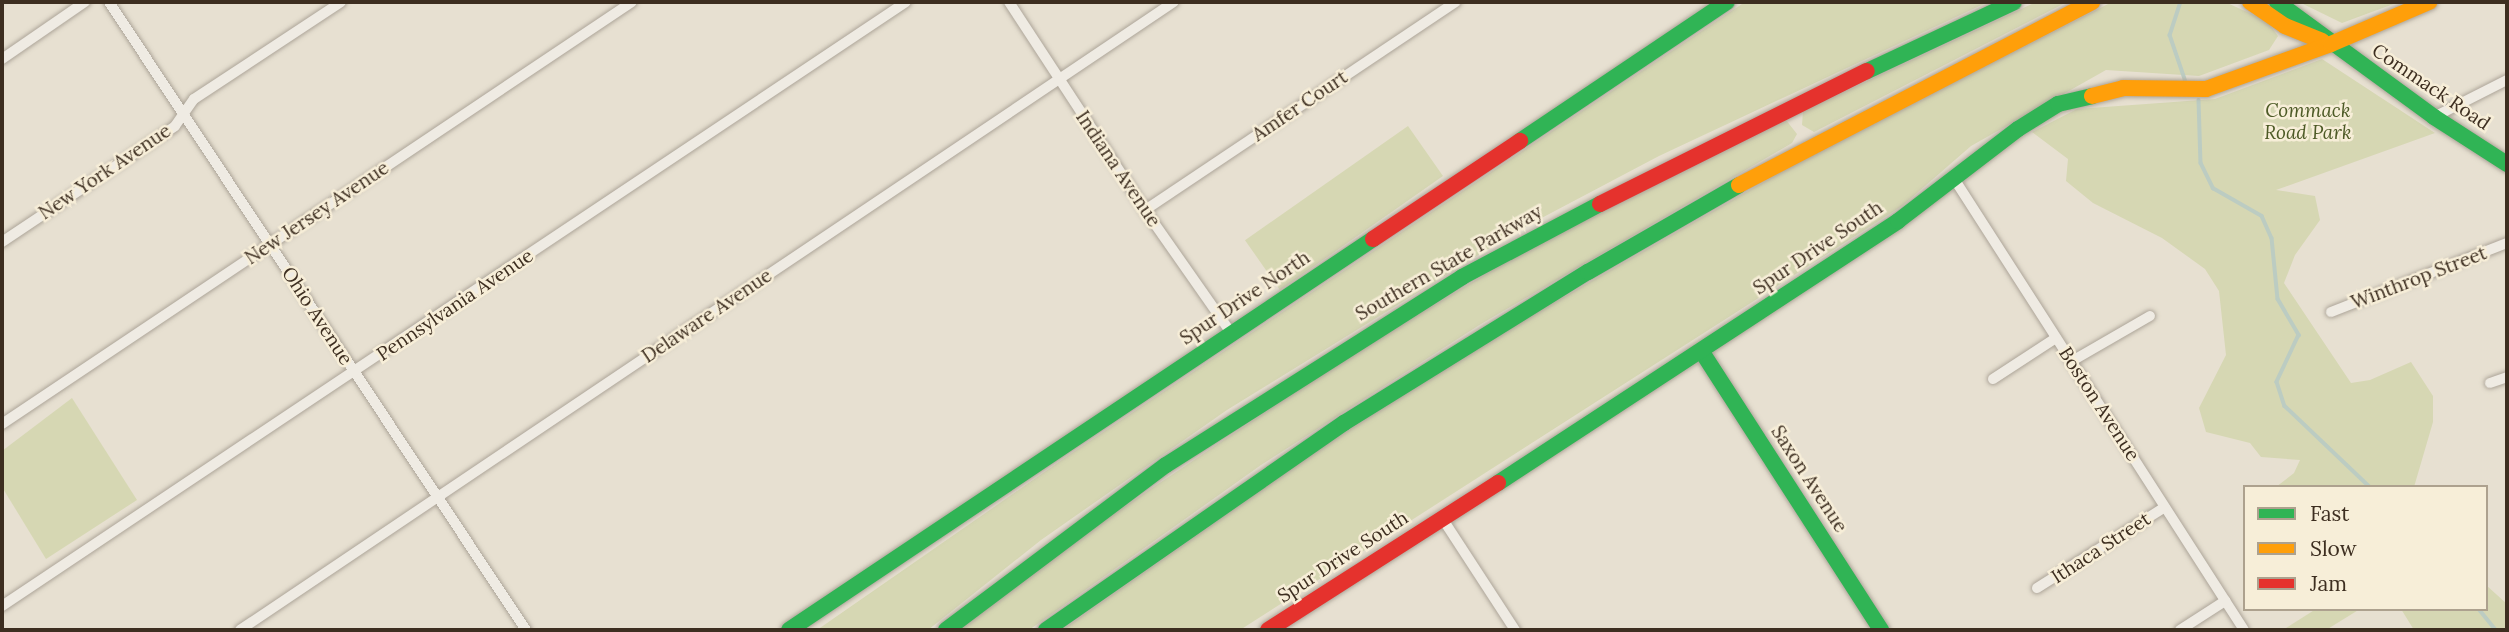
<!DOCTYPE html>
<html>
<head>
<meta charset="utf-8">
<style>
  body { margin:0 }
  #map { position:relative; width:2509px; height:632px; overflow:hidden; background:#e7e0d1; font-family:Lora,serif }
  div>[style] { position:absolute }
  .green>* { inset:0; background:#d6d7b3; transform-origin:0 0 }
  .stream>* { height:3.5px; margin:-1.75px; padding:0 1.75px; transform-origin:1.75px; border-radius:1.75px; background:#bcccc2 }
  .roads { filter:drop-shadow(0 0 2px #ada599) drop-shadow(0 0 2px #ada599) }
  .street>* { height:10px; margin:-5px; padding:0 5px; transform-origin:5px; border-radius:5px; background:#efebe3 }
  .fast>* { height:16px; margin:-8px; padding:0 8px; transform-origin:8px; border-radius:8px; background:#30b455 }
  .slow>* { height:16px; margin:-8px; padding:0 8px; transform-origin:8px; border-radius:8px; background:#ff9f0a }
  .jam>* { height:16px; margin:-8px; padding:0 8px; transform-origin:8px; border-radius:8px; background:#e5322d }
  span { translate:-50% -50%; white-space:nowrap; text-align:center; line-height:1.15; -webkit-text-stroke:5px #f7eed8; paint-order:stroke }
  .street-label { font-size:19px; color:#3d2e20 }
  .park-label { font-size:19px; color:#4d5a26; font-style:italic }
  .frame { position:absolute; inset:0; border:4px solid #3d2e20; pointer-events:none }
  .legend { position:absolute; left:2243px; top:485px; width:245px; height:126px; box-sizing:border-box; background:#f7eed8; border:2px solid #ada18e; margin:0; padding:9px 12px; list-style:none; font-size:21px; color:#3d2e20 }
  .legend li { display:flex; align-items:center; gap:14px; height:35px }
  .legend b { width:35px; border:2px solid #ada18e }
</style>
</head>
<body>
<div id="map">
  <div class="green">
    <i style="clip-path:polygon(1745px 2px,1988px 2px,1659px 156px,1519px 230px,1227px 410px,1041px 540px,928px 630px,817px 630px,1066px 457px)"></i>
    <i style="clip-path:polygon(2036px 2px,2067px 2px,1814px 132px,1802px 125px,1803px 111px)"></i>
    <i style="clip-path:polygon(2112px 2px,2225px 2px,2267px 21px,2278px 36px,2269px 50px,2199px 76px,2106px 70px,1971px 146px,1902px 206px,1240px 630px,1062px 630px,1324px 446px,1489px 340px,1816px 152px)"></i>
    <i style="clip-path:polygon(2299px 2px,2399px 2px,2342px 23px)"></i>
    <i style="clip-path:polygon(2322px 59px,2435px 133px,2276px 190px,2315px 196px,2320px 220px,2295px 255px,2284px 283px,2351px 383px,2370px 380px,2411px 362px,2433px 396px,2433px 422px,2414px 487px,2276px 487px,2294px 473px,2300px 460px,2261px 457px,2250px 443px,2206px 432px,2199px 408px,2226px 355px,2219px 291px,2205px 269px,2162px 238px,2093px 203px,2066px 181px,2068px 159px,2032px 132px,2077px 109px,2215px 99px)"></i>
    <i style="clip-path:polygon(1786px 120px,1797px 134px,1792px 143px,1481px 324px,1261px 465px,1029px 630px,959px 630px,1100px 523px,1352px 354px,1528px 249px)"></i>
    <i style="left:1408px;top:126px;width:61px;height:199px;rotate:55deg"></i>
    <i style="clip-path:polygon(72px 398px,137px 500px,46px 559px,2px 487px,2px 451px)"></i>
    <i style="clip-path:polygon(2486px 585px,2507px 604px,2507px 630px,2414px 630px,2401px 609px,2486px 609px)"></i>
    <i style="clip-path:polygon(2316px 609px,2360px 609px,2326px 630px,2283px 630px)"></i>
  </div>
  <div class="stream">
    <i style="left:2181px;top:2px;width:35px;rotate:108deg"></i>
    <i style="left:2170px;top:35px;width:50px;rotate:71.2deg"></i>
    <i style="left:2199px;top:100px;width:63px;rotate:88.2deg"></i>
    <i style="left:2201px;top:163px;width:28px;rotate:64deg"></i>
    <i style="left:2213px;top:188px;width:56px;rotate:29.7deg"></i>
    <i style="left:2262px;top:216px;width:24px;rotate:66deg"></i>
    <i style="left:2272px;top:238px;width:61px;rotate:84.4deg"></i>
    <i style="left:2278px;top:299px;width:42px;rotate:59.7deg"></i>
    <i style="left:2299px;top:335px;width:52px;rotate:115.1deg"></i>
    <i style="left:2277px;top:382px;width:25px;rotate:72deg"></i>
    <i style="left:2285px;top:406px;width:117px;rotate:43.6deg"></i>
    <i style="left:2479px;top:609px;width:27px;rotate:51deg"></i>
  </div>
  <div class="roads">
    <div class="street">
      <i style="left:109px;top:2px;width:754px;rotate:56.42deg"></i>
      <i style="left:1009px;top:2px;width:249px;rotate:56.8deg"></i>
      <i style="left:1145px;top:210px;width:150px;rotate:55deg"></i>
      <i style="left:2px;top:59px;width:101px;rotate:-34.5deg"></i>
      <i style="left:2434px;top:117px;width:82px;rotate:-26.9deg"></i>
      <i style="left:1953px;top:177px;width:538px;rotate:57.28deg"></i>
      <i style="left:1145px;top:210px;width:374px;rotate:-33.8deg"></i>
      <i style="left:2px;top:242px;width:208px;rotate:-33.8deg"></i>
      <i style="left:175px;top:126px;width:33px;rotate:-55deg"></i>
      <i style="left:194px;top:99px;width:176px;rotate:-33.4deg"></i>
      <i style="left:2331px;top:312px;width:189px;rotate:-21.4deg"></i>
      <i style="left:2072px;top:361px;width:90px;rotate:-30deg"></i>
      <i style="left:1993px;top:379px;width:75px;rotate:-33.1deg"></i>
      <i style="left:2490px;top:383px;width:18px;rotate:-19deg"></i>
      <i style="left:2px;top:424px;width:758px;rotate:-33.82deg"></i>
      <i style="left:1442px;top:518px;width:134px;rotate:56.9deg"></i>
      <i style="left:2037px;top:588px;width:151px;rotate:-32.3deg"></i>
      <i style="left:2px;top:606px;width:1087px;rotate:-33.75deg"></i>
      <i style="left:240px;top:630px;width:1125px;rotate:-33.92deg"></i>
      <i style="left:2180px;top:630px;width:54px;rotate:-32.8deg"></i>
    </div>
    <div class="fast">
      <i style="left:2277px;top:2px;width:195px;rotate:36.2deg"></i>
      <i style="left:2434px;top:117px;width:87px;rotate:32.8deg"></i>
      <i style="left:1867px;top:71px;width:162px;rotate:-25.1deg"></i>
      <i style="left:1520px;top:141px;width:249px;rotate:-33.9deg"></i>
      <i style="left:1702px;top:352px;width:331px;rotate:57.2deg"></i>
      <i style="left:1498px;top:483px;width:478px;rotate:-33.2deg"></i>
      <i style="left:1898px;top:221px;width:151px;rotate:-37.5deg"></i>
      <i style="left:2018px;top:129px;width:47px;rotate:-32deg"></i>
      <i style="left:2058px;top:104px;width:35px;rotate:-13deg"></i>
      <i style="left:789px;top:630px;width:703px;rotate:-33.8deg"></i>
      <i style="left:946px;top:630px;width:275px;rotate:-36.9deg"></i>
      <i style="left:1166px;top:465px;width:351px;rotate:-32.4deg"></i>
      <i style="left:1462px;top:277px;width:156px;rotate:-27.9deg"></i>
      <i style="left:1046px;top:630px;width:363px;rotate:-34.8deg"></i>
      <i style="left:1344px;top:423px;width:287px;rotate:-31.8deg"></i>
      <i style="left:1588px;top:272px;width:174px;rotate:-29.9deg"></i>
    </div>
    <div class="slow">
      <i style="left:2250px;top:2px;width:42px;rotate:34.4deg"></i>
      <i style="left:2285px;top:26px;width:40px;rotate:22deg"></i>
      <i style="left:2092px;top:96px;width:32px;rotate:-14deg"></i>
      <i style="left:2123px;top:88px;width:83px;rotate:0.7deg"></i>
      <i style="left:2206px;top:89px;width:133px;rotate:-19.8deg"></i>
      <i style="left:2331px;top:44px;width:107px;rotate:-23.2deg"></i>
      <i style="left:1739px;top:185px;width:398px;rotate:-27.4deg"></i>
    </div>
    <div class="jam">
      <i style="left:1600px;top:204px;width:298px;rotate:-26.5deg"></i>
      <i style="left:1373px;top:239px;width:177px;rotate:-33.7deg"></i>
      <i style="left:1268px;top:630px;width:273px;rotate:-32.6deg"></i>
    </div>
  </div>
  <div class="street-label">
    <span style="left:2431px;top:87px;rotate:34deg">Commack Road</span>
    <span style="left:1300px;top:106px;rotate:-34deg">Amfer Court</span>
    <span style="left:1118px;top:169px;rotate:56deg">Indiana Avenue</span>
    <span style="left:105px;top:172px;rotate:-34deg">New York Avenue</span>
    <span style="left:317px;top:213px;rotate:-34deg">New Jersey Avenue</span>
    <span style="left:1818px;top:248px;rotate:-34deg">Spur Drive South</span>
    <span style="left:1449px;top:263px;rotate:-30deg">Southern State Parkway</span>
    <span style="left:2419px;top:278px;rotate:-21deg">Winthrop Street</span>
    <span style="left:1245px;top:298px;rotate:-34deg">Spur Drive North</span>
    <span style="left:455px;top:305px;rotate:-34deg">Pennsylvania Avenue</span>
    <span style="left:317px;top:316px;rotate:57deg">Ohio Avenue</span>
    <span style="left:707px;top:316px;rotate:-34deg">Delaware Avenue</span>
    <span style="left:2099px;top:404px;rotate:57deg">Boston Avenue</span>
    <span style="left:1809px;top:479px;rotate:57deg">Saxon Avenue</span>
    <span style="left:2101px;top:548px;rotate:-33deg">Ithaca Street</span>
    <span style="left:1343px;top:557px;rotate:-33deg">Spur Drive South</span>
  </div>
  <div class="park-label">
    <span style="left:2308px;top:122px">Commack<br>Road Park</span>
  </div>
  <div class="frame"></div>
  <ul class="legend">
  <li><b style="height:9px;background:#30b455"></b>Fast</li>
  <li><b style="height:9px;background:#ff9f0a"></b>Slow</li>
  <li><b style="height:9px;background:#e5322d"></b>Jam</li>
  </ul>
</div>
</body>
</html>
